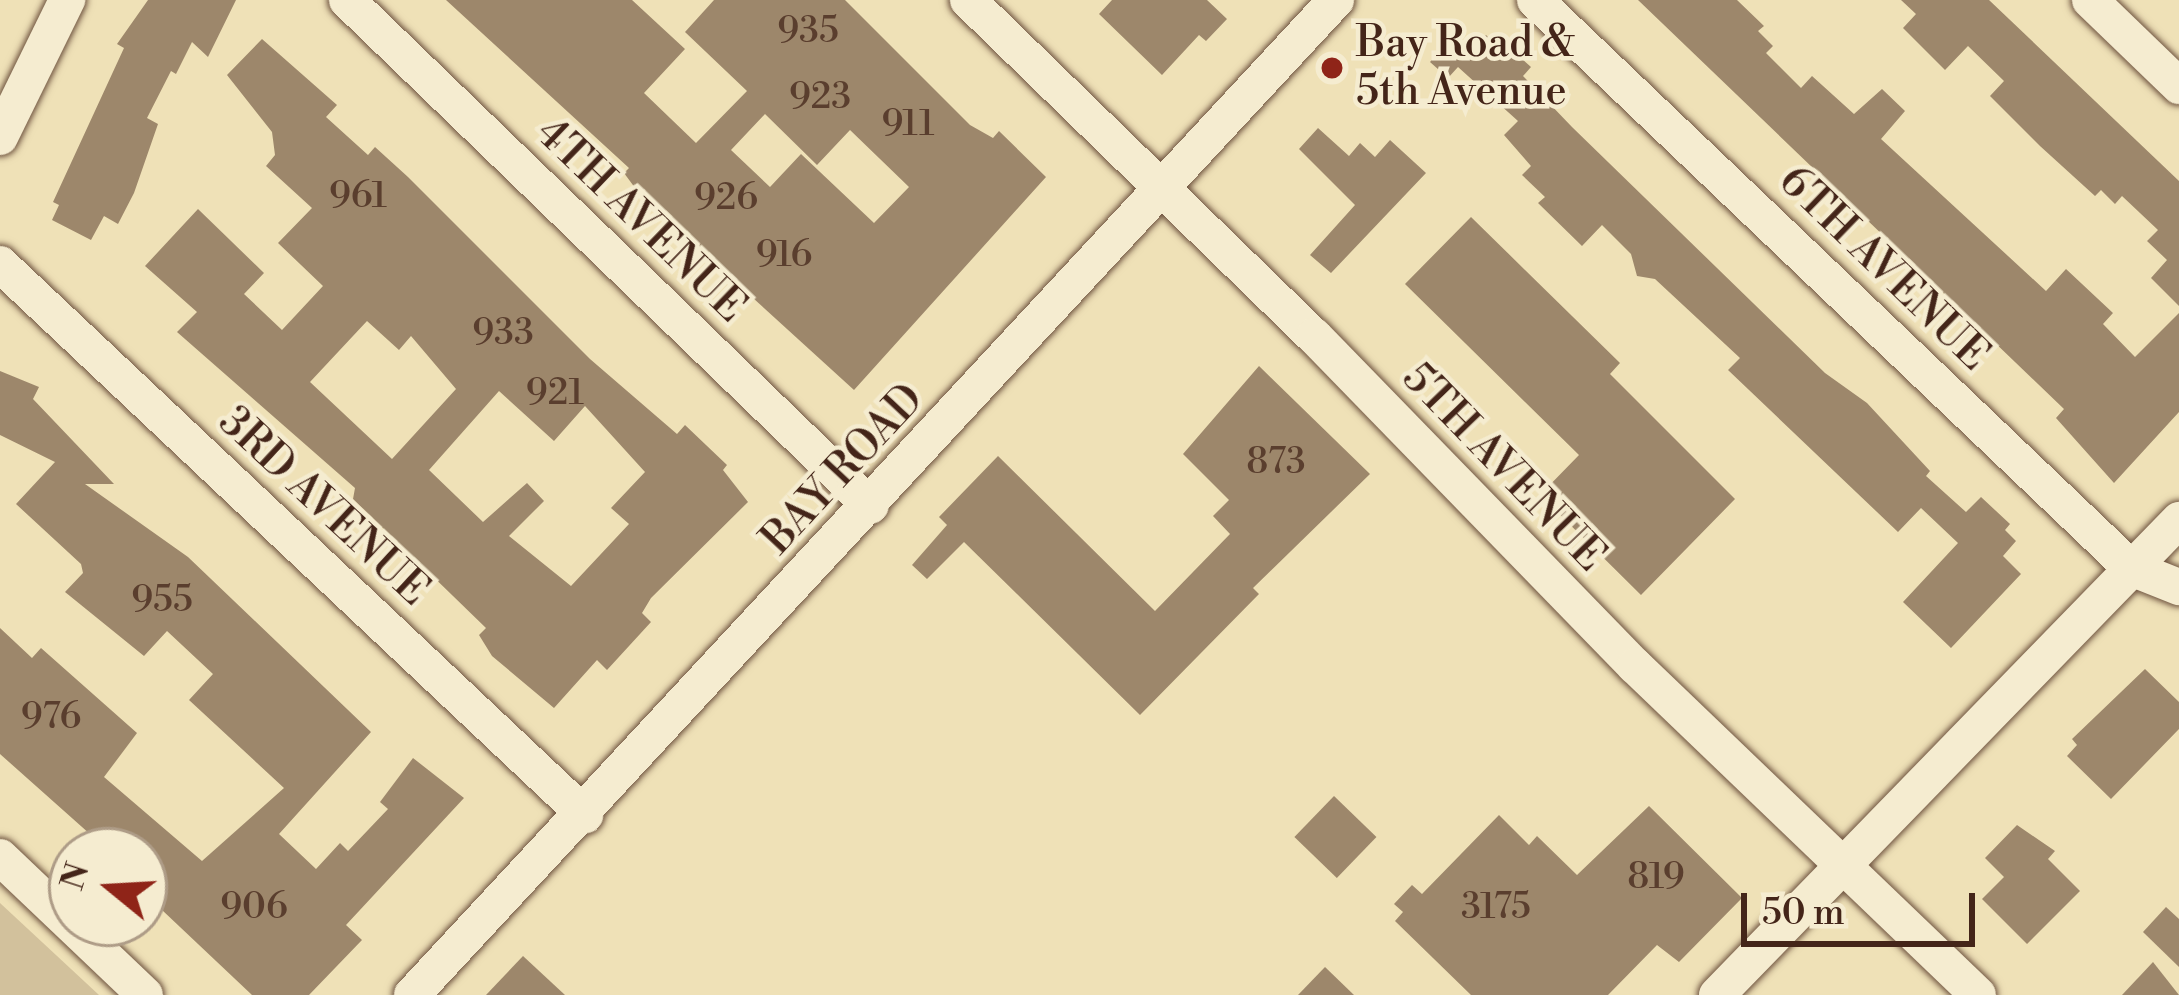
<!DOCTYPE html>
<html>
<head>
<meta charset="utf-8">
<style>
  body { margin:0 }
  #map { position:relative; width:2179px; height:995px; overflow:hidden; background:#efe1b7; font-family:"Libre Bodoni",serif }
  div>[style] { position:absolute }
  .green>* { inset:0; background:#d2c19c }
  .building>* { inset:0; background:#9d876b; transform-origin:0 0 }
  .roads { filter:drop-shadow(0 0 3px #6f5440) drop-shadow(0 0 3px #6f5440) }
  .minor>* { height:36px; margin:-18px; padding:0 18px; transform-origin:18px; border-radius:18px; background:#f5ecd0 }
  .dots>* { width:33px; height:33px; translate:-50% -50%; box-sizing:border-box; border:6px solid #f5ecd0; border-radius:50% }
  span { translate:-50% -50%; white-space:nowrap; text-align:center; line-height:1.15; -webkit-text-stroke:9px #f5ecd0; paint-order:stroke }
  .number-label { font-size:36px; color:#5a3e2e }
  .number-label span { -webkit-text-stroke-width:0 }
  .poi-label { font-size:42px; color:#442519 }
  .left { translate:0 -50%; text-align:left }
  .street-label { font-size:42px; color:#442519 }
  .north { position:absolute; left:48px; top:827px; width:120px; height:120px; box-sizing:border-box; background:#f5ecd0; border:3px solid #ae9c87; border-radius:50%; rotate:288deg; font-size:33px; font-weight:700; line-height:48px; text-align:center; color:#442519 }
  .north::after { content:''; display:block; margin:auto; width:42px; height:54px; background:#8f2418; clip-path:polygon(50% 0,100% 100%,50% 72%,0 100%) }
  .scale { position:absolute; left:1741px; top:893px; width:234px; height:54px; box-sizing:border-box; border:6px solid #442519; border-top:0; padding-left:15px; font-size:36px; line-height:42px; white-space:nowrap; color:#442519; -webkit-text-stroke:9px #f5ecd0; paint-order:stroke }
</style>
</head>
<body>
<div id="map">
  <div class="green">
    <i style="clip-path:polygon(0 903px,99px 995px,0 995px)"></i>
  </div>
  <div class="building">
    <i style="clip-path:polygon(148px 0,236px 0,208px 57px,192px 42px,176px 74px,171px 71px,147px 118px,158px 124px,134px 193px,118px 224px,104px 216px,91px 240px,52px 220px,59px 205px,53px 202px,124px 48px,117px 44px)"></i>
    <i style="clip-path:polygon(evenodd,446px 0,632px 0,685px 49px,644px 93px,696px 143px,747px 91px,685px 32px,714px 0,845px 0,970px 125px,993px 138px,999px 131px,1046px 177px,854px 390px,641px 196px,624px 173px,629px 168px,446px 0,765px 114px,817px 165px,850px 130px,909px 187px,874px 223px,801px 154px,770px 187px,731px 150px,765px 114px)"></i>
    <i style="clip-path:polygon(1112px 0,1207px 0,1227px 19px,1206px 41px,1199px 35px,1162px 75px,1099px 14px)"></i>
    <i style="clip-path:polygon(1638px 0,1737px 0,1764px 26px,1758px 31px,1773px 46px,1766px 53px,1801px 88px,1812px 76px,1854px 114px,1882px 89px,1905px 111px,1881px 139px,2046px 291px,2066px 269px,2113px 313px,2103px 324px,2135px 357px,2179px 313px,2179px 412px,2114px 483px,2056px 418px,2064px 409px)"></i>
    <i style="clip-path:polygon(1901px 0,1989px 0,2179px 181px,2179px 306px,2151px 278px,2167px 260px,2147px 241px,2158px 230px,2122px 196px,2115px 204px,2101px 190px,2095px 196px,2040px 146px,1990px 96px,2004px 81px,1968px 46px,1945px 70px,1903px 28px,1916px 14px)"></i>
    <i style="clip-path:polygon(1455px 34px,1472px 50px,1486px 35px,1497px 46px,1502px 41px,1531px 67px,1523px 76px,1572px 127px,1825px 373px,1867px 403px,1930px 471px,1926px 476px,1966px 512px,1981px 497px,2010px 524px,2005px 530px,2016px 541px,2003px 556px,2021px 574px,1951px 648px,1903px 602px,1958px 543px,1921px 508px,1898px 532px,1728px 370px,1740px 358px,1655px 279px,1637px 276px,1631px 254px,1602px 225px,1582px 246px,1538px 203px,1545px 197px,1522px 175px,1531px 166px,1504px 135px,1518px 121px,1458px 67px,1448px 78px,1430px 62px)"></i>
    <i style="clip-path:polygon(evenodd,262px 39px,337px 105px,326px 117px,368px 155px,375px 147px,408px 177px,590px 359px,677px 434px,685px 425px,727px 465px,723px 470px,748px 502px,651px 598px,642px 613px,651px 622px,607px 670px,597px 660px,554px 708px,492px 656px,479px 635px,486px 628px,353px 499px,355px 488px,177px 332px,197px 312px,145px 266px,198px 209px,264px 273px,244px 294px,282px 330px,323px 286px,278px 243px,312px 208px,266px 166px,275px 155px,272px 132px,227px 75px,262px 39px,367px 321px,399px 350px,411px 336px,456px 389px,392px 459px,310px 382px,367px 321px,262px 39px,499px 391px,554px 441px,585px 406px,645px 472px,611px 508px,629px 524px,571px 586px,509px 536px,544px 501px,527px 483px,483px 522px,429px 470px,499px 391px)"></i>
    <i style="clip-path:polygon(1318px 128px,1349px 156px,1360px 143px,1375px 157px,1390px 140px,1426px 173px,1331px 273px,1310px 255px,1355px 205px,1299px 149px)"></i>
    <i style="clip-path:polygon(1471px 217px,1620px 363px,1610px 374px,1735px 499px,1641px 595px,1540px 495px,1579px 455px,1405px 284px)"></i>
    <i style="clip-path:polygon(1259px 366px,1370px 474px,1253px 588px,1259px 594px,1140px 715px,964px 542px,927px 579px,912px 565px,947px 525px,939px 517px,998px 456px,1155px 611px,1230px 534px,1213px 516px,1229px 500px,1183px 454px)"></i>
    <i style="clip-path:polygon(0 371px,39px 387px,33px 399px,114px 484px,85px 484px,188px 557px,371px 732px,279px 834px,316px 869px,340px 843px,348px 851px,388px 809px,380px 802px,413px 758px,464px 798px,346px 925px,362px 940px,309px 995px,252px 995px,144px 893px,144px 851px,109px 851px,0 754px,0 628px,32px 658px,41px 648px,137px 733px,104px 777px,202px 861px,284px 788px,189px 700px,213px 674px,167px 631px,144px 656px,65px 592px,83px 573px,81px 564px,16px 504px,55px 462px,0 435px)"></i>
    <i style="clip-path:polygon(2145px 669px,2179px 702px,2179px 729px,2111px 799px,2067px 756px,2077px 745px,2072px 739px)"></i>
    <i style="left:1334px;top:796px;width:59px;height:57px;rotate:44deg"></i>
    <i style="clip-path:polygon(1649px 806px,1742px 898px,1679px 962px,1657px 945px,1608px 995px,1471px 995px,1395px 921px,1403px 912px,1394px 904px,1412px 885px,1422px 894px,1499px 815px,1529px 845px,1537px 836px,1577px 875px)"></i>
    <i style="clip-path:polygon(2017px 825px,2055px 851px,2048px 859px,2080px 891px,2027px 944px,1982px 899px,2004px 877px,1985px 858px)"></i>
    <i style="clip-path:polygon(2166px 907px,2179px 919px,2179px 967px,2143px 932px)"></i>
    <i style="clip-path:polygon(523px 956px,565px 995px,486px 995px)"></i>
    <i style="clip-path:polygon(2153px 962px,2179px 995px,2122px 995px)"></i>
    <i style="clip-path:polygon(1325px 967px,1354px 995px,1298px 995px)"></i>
  </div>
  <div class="roads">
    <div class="minor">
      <i style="left:347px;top:0;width:728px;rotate:44deg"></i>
      <i style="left:968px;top:0;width:482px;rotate:44.2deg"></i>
      <i style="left:1314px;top:336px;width:460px;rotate:45.8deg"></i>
      <i style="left:1635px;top:666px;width:475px;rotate:43.8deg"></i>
      <i style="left:1535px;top:0;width:823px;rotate:43.62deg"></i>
      <i style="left:2131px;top:568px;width:52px;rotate:21.6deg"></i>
      <i style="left:2090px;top:0;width:124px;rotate:44deg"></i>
      <i style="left:0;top:137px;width:153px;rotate:-63.9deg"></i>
      <i style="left:0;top:264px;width:804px;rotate:43.29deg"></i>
      <i style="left:0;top:857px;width:200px;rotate:43.6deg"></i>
      <i style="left:412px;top:995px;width:1358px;rotate:-47.12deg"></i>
      <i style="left:1717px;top:995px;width:663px;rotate:-45.79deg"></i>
    </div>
  </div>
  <div class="dots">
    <i style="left:1332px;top:68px;background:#8f2418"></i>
  </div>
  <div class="number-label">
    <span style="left:808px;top:32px">935</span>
    <span style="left:820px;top:98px">923</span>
    <span style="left:908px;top:125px">911</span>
    <span style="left:358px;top:197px">961</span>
    <span style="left:726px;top:199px">926</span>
    <span style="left:784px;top:256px">916</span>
    <span style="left:503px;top:334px">933</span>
    <span style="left:555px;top:394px">921</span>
    <span style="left:1276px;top:463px">873</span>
    <span style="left:162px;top:601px">955</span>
    <span style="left:51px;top:718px">976</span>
    <span style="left:1656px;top:878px">819</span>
    <span style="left:254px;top:908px">906</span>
    <span style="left:1496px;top:908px">3175</span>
  </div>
  <div class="poi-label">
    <span class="left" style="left:1356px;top:68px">Bay Road &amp;<br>5th Avenue</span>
  </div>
  <div class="street-label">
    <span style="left:640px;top:221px;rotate:44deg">4TH AVENUE</span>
    <span style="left:1883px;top:269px;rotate:44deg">6TH AVENUE</span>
    <span style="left:1503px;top:468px;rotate:46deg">5TH AVENUE</span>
    <span style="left:844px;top:470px;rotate:-47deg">BAY ROAD</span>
    <span style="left:323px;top:507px;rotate:43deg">3RD AVENUE</span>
  </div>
  <div class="north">N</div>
  <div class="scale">50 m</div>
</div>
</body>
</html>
